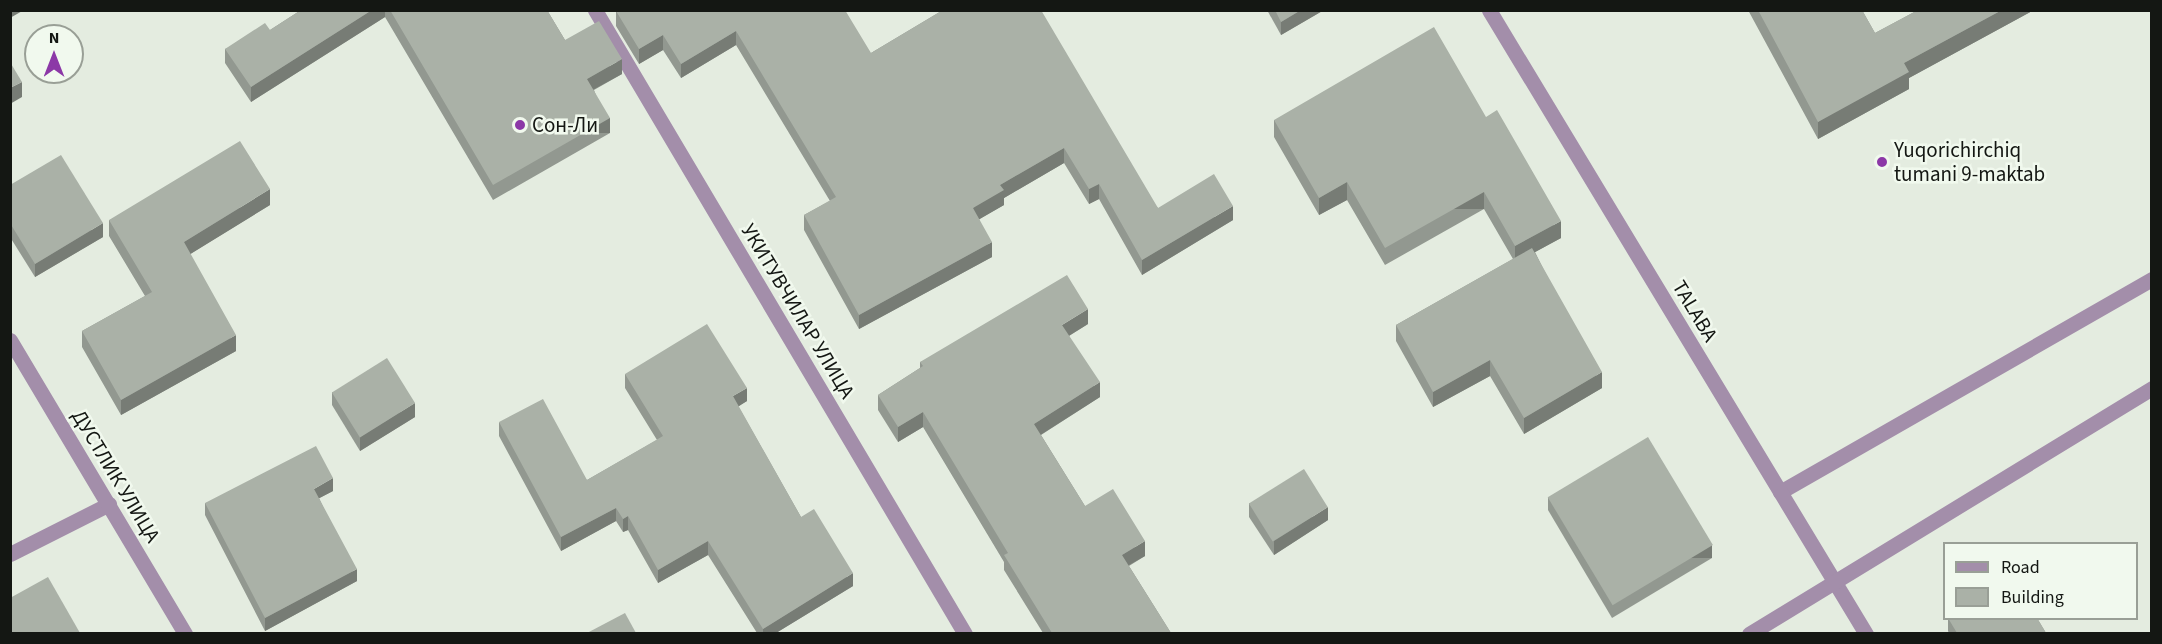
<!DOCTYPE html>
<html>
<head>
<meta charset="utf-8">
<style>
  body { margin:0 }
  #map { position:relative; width:2162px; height:644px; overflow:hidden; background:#e4ece0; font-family:"Source Sans 3",sans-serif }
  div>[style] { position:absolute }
  .service>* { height:15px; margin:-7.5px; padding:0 7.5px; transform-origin:7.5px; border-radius:7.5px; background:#a38eaa }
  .minor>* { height:15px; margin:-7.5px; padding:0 7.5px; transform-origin:7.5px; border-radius:7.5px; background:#a38eaa }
  .wall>* { inset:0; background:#929890 }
  .shaded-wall>* { inset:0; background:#777c75; transform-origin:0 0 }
  .building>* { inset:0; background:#aab1a7; transform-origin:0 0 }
  .dots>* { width:16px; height:16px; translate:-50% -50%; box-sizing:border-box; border:3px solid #f1f9ee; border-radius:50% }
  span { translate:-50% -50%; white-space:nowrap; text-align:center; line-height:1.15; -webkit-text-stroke:5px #f1f9ee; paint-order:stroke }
  .poi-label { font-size:21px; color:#141713 }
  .left { translate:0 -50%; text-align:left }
  .street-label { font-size:21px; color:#141713 }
  .frame { position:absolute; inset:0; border:12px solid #141713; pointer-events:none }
  .legend { position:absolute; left:1943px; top:542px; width:195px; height:78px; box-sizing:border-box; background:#f1f9ee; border:2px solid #999f96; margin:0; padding:8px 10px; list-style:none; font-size:18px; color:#141713 }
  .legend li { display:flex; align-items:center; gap:12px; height:30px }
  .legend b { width:30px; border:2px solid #999f96 }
  .north { position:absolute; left:24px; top:24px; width:60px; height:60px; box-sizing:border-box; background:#f1f9ee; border:2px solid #999f96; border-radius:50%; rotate:0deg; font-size:16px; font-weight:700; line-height:24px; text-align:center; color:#141713 }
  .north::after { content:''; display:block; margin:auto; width:21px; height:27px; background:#8c38a7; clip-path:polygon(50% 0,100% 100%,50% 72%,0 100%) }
</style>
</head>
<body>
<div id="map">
  <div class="service">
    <i style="left:1780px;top:492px;width:429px;rotate:-29.8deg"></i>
    <i style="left:10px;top:554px;width:111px;rotate:-26.8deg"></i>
  </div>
  <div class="minor">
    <i style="left:595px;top:10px;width:725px;rotate:59.33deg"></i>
    <i style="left:1489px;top:10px;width:729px;rotate:58.86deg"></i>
    <i style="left:10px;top:340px;width:342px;rotate:59.2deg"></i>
    <i style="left:1749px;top:634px;width:472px;rotate:-31.4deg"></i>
  </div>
  <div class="wall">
    <i style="clip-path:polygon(301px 10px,547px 10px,565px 40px,622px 74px,594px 90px,610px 133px,493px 200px,385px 17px,251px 102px,225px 63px,225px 49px,270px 30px)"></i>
    <i style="clip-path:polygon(943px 10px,1158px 208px,1233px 220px,1142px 275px,1099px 199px,1089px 204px,1064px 163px,1004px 198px,1004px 205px,979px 219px,992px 257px,859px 329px,804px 230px,804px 215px,830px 201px,736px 45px,681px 78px,663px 50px,639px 64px,616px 26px,616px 11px,871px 53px)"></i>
    <i style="clip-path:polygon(1267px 10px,1324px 10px,1281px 35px)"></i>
    <i style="clip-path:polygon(1748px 10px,1862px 10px,1875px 33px,1918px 10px,2034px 10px,1909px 78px,1909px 89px,1818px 139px)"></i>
    <i style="clip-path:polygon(1486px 117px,1561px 238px,1535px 252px,1602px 388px,1524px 434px,1490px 376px,1433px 407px,1396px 341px,1396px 325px,1513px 259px,1484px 209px,1385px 265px,1347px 200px,1319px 215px,1274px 137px,1274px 120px)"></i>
    <i style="clip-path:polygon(10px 185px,103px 237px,35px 277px,10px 237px)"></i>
    <i style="clip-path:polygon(270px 205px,190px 254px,236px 351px,121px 415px,82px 347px,82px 331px,145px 296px,109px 236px,109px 220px)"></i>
    <i style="clip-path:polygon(1088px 324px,1069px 336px,1100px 397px,1041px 435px,1085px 506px,1145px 556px,1129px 566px,1171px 633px,1043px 633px,1004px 570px,1004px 562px,923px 427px,898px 442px,878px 410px,878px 395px,920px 368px,920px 362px)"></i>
    <i style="clip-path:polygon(625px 374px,747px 401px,738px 406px,801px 517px,853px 586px,776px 633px,757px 633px,708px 555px,658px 583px,628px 530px,623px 532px,616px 521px,561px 551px,499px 436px,499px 422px,587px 480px,657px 440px,625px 388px)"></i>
    <i style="clip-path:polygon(332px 392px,415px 417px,360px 451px,332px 405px)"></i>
    <i style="clip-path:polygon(333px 491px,319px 498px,357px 581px,265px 631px,205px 515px,205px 503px)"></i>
    <i style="clip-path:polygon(1548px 497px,1712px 558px,1612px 618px,1548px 510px)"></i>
    <i style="clip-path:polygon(1249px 503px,1328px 520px,1274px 555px,1249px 517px)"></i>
    <i style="clip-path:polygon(1948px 618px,2037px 618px,2046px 633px,1949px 633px,1948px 631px)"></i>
  </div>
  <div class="shaded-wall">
    <i style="clip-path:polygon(10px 10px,24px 10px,10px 18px)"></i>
    <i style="clip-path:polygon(372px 10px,385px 10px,385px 17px,251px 102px,251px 87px)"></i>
    <i style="clip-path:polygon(1301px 10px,1324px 10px,1281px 35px,1281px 22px)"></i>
    <i style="clip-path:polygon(2002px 10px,2034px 10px,1909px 78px,1909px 89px,1818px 139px,1818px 122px,1904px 63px)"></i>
    <i style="clip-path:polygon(736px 31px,736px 45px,681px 78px,681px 64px)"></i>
    <i style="clip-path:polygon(663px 35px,663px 50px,639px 64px,639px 49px)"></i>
    <i style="clip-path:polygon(622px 59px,622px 74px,587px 93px,587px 79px)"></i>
    <i style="clip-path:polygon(22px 82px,22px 97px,10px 104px,10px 88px)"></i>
    <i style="left:610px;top:118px;width:15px;height:135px;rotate:90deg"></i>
    <i style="clip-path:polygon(1064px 148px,1064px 163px,1004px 198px,1004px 205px,973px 223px,973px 208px,1000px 185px)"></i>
    <i style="clip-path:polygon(1347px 182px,1347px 200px,1319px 215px,1319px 198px)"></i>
    <i style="clip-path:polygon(1099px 184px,1099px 199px,1089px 204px,1089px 189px)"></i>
    <i style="clip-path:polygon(270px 189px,270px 205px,184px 258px,184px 242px)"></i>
    <i style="left:1484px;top:192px;width:17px;height:114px;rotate:90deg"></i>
    <i style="clip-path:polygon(1233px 206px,1233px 220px,1142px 275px,1142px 260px)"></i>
    <i style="clip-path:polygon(1561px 221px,1561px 238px,1515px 263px,1515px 246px)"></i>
    <i style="clip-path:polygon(103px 223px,103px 237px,35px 277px,35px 264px)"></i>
    <i style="clip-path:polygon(992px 242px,992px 257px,859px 329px,859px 315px)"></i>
    <i style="clip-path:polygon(1088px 309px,1088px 324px,1062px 340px,1062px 325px)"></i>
    <i style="clip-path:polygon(236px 335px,236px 351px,121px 415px,121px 400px)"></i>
    <i style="clip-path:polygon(1490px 360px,1490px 376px,1433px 407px,1433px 392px)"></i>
    <i style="clip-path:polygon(1602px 372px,1602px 388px,1524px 434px,1524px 418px)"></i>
    <i style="clip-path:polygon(1100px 382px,1100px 397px,1034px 439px,1034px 424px)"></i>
    <i style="clip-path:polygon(747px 388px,747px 401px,733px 410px,733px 396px)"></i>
    <i style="clip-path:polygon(415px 403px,415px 417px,360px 451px,360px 437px)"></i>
    <i style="clip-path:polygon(923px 412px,923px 427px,898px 442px,898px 427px)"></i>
    <i style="clip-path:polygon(333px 478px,333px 491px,314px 501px,314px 489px)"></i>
    <i style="clip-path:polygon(1328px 507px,1328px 520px,1274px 555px,1274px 541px)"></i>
    <i style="clip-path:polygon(616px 508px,616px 521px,561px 551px,561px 537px)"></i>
    <i style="clip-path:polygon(628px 516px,628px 530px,623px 532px,623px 519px)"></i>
    <i style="clip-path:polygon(708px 541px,708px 555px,658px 583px,658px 570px)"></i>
    <i style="clip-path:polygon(1145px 541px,1145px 556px,1122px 569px,1122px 555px)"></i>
    <i style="left:1712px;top:545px;width:13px;height:117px;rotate:90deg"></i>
    <i style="clip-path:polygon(357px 569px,357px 581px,265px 631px,265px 618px)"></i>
    <i style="clip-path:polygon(853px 573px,853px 586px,776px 633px,763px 633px,763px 629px)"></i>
  </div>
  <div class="building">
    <i style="clip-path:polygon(301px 10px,372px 10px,251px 87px,225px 49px,265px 23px,270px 30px)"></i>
    <i style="clip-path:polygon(390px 10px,547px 10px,565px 40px,599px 21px,622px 59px,587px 79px,610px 118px,493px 185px)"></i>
    <i style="clip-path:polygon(617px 10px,845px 10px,871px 53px,943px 10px,1041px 10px,1158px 208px,1214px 174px,1233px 206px,1142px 260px,1099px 184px,1089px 189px,1064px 148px,1000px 185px,1004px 190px,973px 208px,992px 242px,859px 315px,804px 215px,836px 197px,736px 31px,681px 64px,663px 35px,639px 49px,616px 11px)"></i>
    <i style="clip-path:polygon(1275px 10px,1301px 10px,1281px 22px)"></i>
    <i style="clip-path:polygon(1758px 10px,1862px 10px,1875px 33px,1918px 10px,2002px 10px,1904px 63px,1909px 72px,1818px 122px)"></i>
    <i style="clip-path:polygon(1434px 27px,1486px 117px,1497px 110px,1561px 221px,1515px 246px,1484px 192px,1385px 248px,1347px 182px,1319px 198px,1274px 120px)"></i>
    <i style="clip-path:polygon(10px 62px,22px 82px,10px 88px)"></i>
    <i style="clip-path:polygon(240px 141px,270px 189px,184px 242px,236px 335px,121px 400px,82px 331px,152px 292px,109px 220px)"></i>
    <i style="clip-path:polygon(61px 155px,103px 223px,35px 264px,10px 223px,10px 185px)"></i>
    <i style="clip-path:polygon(1532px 248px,1602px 372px,1524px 418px,1490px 360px,1433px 392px,1396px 325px)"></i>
    <i style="clip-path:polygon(1067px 275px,1088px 309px,1062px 325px,1100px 382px,1034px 424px,1085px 506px,1113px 489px,1145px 541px,1122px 555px,1171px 633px,1052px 633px,1004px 555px,1008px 553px,923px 412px,898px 427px,878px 395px,923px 366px,920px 362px)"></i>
    <i style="clip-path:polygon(707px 324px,747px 388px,733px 396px,801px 517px,814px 509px,853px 573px,763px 629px,708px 541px,658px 570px,628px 516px,623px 519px,616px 508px,561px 537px,499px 422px,543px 399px,587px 480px,663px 436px,625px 374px)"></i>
    <i style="left:387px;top:358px;width:53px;height:65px;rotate:58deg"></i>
    <i style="left:1648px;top:437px;width:126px;height:117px;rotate:59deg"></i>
    <i style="clip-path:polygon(316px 446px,333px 478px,314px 489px,357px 569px,265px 618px,205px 503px)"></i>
    <i style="left:1304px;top:469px;width:45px;height:65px;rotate:58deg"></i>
    <i style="clip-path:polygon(48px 577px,80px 633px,10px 633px,10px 598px)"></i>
    <i style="clip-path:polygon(625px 613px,636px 633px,587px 633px)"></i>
    <i style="clip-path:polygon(1948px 618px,2037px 618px,2046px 633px,1957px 633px)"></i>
  </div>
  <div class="dots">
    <i style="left:520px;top:125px;background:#8c38a7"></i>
    <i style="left:1882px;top:162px;background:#8c38a7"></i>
  </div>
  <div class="poi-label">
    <span class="left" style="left:532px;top:125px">Сон-Ли</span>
    <span class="left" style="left:1894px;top:162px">Yuqorichirchiq<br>tumani 9-maktab</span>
  </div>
  <div class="street-label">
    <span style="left:798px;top:311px;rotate:59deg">УКИТУВЧИЛАР УЛИЦА</span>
    <span style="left:1695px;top:311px;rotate:59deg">TALABA</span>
    <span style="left:116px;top:476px;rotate:59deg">ДУСТЛИК УЛИЦА</span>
  </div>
  <div class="frame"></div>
  <ul class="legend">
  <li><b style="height:8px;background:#a38eaa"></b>Road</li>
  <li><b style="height:16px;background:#aab1a7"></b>Building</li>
  </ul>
  <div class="north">N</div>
</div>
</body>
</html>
